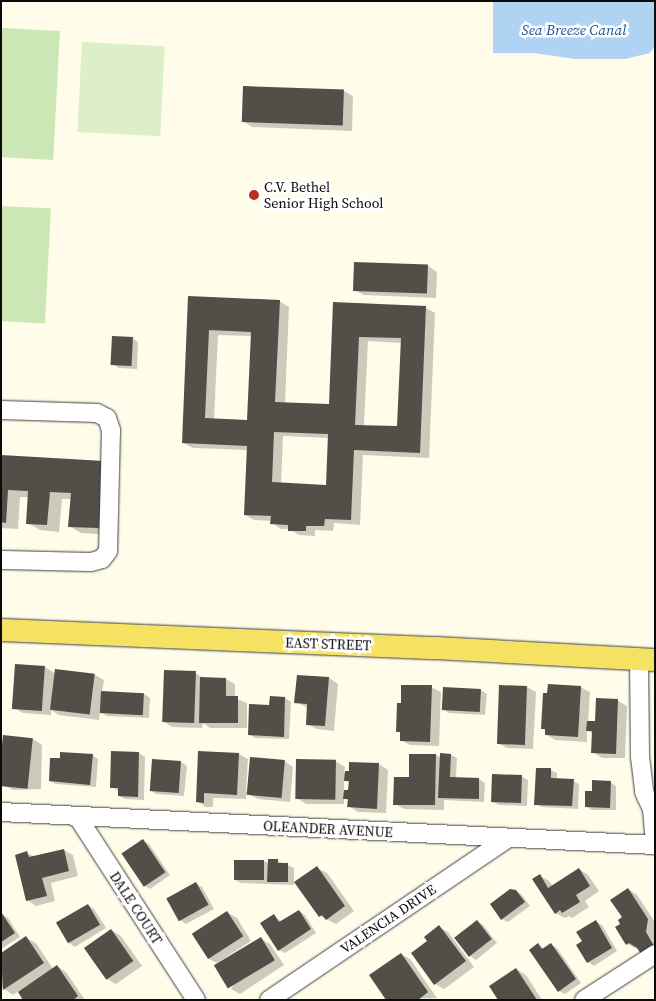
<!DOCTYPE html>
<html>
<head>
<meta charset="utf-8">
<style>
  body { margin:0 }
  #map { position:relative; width:656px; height:1001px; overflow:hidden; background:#fffdea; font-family:"Source Serif 4",serif }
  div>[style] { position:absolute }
  .green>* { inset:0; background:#cae7b5; transform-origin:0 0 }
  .pitch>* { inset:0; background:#dcefc7; transform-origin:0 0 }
  .water>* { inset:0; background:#b0d3f4 }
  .shadow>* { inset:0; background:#0003 }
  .building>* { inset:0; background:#534e48; transform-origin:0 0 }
  .roads { filter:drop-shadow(0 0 1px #3e3e3e) drop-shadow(0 0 1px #3e3e3e) }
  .minor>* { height:18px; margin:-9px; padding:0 9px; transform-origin:9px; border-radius:9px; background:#fff }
  .major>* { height:22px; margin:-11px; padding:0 11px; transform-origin:11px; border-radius:11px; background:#f5e263 }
  .dots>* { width:14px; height:14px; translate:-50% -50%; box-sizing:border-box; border:2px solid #fff; border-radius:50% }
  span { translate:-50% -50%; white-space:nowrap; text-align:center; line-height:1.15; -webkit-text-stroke:5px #fff; paint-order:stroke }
  .poi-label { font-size:14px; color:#0b0b0b }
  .left { translate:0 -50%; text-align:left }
  .street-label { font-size:14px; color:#0b0b0b }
  .water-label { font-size:15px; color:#195399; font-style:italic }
  .frame { position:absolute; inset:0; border:2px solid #0b0b0b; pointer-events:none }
</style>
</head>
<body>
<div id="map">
  <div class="green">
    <i style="left:1px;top:28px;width:59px;height:129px;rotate:3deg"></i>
    <i style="left:1px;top:206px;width:50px;height:115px;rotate:3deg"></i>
  </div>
  <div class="pitch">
    <i style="left:82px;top:42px;width:83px;height:90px;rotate:3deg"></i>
  </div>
  <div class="water">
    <i style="clip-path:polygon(493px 1px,655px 1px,655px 45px,650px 53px,625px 59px,575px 59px,534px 53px,493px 53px)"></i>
  </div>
  <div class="shadow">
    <i style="clip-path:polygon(244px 87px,344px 91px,353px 96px,352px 131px,252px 127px,243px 121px)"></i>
    <i style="clip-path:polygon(428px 266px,437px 272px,436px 298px,364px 295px,355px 290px)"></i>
    <i style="clip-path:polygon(evenodd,190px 298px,279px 301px,289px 307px,285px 403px,330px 405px,335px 304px,426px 308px,435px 313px,429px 458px,363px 455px,360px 525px,334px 523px,333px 531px,315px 530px,315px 536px,299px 535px,289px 529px,281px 529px,272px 523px,272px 521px,254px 520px,245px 515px,248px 450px,193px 448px,183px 443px,190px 298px,218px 335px,252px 336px,249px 421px,214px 420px,218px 335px,190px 298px,368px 341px,402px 343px,398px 428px,364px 426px,368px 341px,190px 298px,283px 436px,329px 438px,327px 486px,281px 484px,283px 436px)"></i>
    <i style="clip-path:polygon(132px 338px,138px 342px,137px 369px,119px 368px,113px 364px)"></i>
    <i style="clip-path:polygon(1px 456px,103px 462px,111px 535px,81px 533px,69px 526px,71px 499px,62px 499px,59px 532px,40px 530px,28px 523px,29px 497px,20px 497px,18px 529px,1px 528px)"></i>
    <i style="clip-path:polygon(45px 667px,56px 674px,95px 675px,104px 680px,102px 692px,144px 694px,150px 698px,149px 718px,107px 716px,100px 712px,99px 720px,59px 715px,51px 710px,51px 715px,23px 713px,14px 708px)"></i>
    <i style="clip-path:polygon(195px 673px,205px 679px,226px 679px,235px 684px,235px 698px,247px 703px,247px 728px,210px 728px,203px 723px,202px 728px,172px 727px,163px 721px)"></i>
    <i style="clip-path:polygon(329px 678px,338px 684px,334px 731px,317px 729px,307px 724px,308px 708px,296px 702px)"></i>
    <i style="clip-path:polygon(431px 687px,441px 692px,439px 746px,410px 745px,401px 740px,401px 733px,398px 731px,402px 704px)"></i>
    <i style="clip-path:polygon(527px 687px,536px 692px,533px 749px,507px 748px,498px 743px)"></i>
    <i style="clip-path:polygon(580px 687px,590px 692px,588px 722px,596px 723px,617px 700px,627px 706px,625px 758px,602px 758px,593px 752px,593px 734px,587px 730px,587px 742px,555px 740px,546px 734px,546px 731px,542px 728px)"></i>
    <i style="clip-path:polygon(481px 690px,487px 694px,485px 715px,449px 713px,443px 709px)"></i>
    <i style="clip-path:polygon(271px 698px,285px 698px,291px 702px,289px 739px,255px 738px,249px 734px,270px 706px)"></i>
    <i style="clip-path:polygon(33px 739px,42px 745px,41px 789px,13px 790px,3px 785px)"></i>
    <i style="clip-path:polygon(199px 752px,239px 754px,248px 759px,246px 792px,284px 761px,293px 767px,290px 802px,258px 799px,246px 793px,246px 799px,213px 798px,213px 807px,206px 807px,197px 801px)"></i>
    <i style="clip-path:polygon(139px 753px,145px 757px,144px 800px,125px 799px,119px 796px,119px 791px,111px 787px)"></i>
    <i style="clip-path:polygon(92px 755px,98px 759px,96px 787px,56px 784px,50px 781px)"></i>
    <i style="clip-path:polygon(436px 755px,441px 758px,451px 755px,457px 758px,456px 778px,479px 779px,485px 783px,484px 802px,444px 800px,444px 810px,404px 809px,395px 804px)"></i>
    <i style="clip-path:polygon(evenodd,335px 761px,345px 767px,344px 773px,350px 773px,351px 763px,379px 764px,388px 770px,386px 813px,358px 812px,349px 806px,349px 801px,344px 798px,344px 804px,306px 804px,297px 798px,335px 761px,344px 780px,350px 783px,350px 792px,344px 791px,344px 780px)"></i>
    <i style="clip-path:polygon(181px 762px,187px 766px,184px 796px,156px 794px,150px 790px)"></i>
    <i style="clip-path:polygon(537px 769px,551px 770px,557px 773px,557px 780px,573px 781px,579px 784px,578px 809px,542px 807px,536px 804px)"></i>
    <i style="clip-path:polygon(522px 777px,528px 780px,527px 806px,499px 805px,493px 802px)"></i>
    <i style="clip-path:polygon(610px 782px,616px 786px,616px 810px,592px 810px,586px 806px,593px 792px)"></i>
    <i style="clip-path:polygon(143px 841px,149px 844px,170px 875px,150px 889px,144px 885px)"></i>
    <i style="clip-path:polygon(64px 850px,73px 855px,78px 876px,51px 883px,55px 901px,36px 906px,27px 900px,27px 853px,35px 857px)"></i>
    <i style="clip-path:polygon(235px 861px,264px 861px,269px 864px,269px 861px,278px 861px,294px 868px,294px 885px,241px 883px,235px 880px)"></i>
    <i style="clip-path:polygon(317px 868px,327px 873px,354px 911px,336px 924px,320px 916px,296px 883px)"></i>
    <i style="clip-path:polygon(579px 869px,588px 875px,599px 891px,585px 901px,589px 907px,572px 918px,569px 916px,565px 918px,555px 913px,540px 876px,549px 881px,553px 886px)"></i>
    <i style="clip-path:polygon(196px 884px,202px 887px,214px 909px,186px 924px,180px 920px)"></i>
    <i style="clip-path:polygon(628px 889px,637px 895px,655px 922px,655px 956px,639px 947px,635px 947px,637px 949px,627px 944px,622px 924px)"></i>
    <i style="clip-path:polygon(516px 891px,522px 895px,530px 906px,508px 922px,502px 919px)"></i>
    <i style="clip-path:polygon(88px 905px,94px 909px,106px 928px,75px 947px,69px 943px,57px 924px)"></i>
    <i style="clip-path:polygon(299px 911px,305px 915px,316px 933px,285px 953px,279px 950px,274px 916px,282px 922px)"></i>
    <i style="clip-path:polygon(227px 912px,237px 918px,251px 941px,217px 963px,207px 958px)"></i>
    <i style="clip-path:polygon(1px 914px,8px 918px,20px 937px,1px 949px)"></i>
    <i style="clip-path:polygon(477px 921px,483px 925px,497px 943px,476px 960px,470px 956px)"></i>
    <i style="clip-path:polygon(596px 922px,602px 925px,617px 951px,594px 966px,588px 962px,583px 941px)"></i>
    <i style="clip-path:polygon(439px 927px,448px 932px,474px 967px,444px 989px,435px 984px,429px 941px)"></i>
    <i style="clip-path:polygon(111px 930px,121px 936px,142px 966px,116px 984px,107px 979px)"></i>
    <i style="clip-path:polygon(26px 938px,36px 943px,53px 969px,57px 966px,66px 972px,85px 1000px,24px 1000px,19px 991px,13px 995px,4px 989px,1px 985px,1px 954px)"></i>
    <i style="clip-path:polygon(261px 939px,270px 944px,284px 965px,240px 994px,231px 989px)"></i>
    <i style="clip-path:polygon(538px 945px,545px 949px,551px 945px,557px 948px,581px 983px,565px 994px,559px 991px)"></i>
    <i style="clip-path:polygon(401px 954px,410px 959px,437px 998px,387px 1000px)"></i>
    <i style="clip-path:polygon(516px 969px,526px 975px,542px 1000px,500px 1000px)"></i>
  </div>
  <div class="building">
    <i style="left:243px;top:86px;width:101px;height:36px;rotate:2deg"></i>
    <i style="left:354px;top:262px;width:74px;height:29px;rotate:2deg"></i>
    <i style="clip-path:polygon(evenodd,188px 296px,280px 300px,275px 402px,329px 404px,333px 302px,426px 306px,420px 453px,354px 450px,351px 520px,325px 519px,324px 526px,306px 526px,306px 531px,288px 531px,288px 525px,270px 524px,271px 516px,244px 515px,247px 446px,182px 443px,188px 296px,209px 330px,251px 332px,247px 420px,205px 418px,209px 330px,188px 296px,359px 337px,401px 338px,397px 426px,355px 425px,359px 337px,188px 296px,274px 432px,328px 434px,326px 485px,272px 482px,274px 432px)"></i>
    <i style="left:112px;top:336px;width:21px;height:29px;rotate:3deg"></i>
    <i style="clip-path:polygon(1px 455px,104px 461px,99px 528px,68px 527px,71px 493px,50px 492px,47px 525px,26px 524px,28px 491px,8px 490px,6px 523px,1px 522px)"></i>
    <i style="left:15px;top:664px;width:30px;height:45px;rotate:4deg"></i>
    <i style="left:55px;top:669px;width:40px;height:41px;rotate:7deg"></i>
    <i style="left:164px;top:670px;width:32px;height:52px;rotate:2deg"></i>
    <i style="clip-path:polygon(297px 675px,329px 677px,325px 726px,306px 725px,307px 704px,294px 703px)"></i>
    <i style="clip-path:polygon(200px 677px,226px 678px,226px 696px,238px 696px,238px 723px,199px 723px)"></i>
    <i style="clip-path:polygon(548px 684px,581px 686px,578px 737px,545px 735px,545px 729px,541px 729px,543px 693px,547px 693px)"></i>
    <i style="clip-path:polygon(401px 685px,432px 685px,430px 742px,400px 741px,400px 732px,396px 732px,397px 703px,401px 703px)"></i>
    <i style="left:499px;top:685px;width:28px;height:59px;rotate:2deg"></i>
    <i style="left:443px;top:687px;width:38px;height:23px;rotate:3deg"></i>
    <i style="left:101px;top:691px;width:43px;height:22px;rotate:3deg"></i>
    <i style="clip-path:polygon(270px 696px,285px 697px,284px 737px,248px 735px,249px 704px,269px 705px)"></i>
    <i style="clip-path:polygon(596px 698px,618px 699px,616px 754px,591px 753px,592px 731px,586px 731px,587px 721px,595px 721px)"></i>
    <i style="left:3px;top:735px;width:30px;height:51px;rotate:6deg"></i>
    <i style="clip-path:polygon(111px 751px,139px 752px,138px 797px,118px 796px,118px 788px,110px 788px)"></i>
    <i style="clip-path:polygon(198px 751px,239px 753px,237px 795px,204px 793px,204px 803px,196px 802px)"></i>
    <i style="clip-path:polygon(60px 752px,93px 754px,90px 785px,49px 781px,50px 758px,60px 758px)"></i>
    <i style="clip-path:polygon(440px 753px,451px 754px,450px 777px,479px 778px,479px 799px,438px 798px)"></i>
    <i style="clip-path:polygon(409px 754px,436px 754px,435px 805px,393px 805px,394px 777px,409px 777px)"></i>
    <i style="left:250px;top:757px;width:35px;height:38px;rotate:5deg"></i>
    <i style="left:152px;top:759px;width:29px;height:32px;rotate:4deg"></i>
    <i style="left:296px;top:759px;width:40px;height:40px;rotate:1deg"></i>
    <i style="clip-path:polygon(349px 762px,379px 763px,377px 809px,347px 807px,348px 799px,343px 799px,344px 790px,348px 790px,349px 781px,344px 781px,345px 771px,349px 771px)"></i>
    <i style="clip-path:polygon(536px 768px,551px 768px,551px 778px,574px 779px,572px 806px,534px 805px)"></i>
    <i style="left:492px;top:774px;width:30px;height:28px;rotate:2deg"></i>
    <i style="clip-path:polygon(592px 780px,611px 781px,610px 808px,585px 807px,585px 791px,592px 791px)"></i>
    <i style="left:143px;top:839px;width:40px;height:26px;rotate:56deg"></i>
    <i style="clip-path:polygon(64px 849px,69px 871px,42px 878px,47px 896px,26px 901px,15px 855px,27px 851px,29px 857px)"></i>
    <i style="clip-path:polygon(268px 859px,278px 859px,278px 863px,288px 863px,288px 882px,267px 882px)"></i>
    <i style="left:234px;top:860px;width:30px;height:20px"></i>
    <i style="clip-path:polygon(317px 866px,345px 906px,326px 920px,322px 915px,319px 917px,294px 882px)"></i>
    <i style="clip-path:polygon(579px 868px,590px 886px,576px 895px,580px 902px,562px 913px,560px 910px,555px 914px,532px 879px,540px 874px,548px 888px)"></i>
    <i style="left:196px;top:882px;width:26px;height:34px;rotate:61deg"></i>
    <i style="clip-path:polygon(628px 888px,648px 919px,646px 932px,654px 946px,641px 954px,637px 948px,629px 943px,626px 945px,615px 927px,620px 924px,618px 920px,622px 917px,610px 900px)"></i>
    <i style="clip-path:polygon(510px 889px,516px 890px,525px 902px,501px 920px,490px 904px)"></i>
    <i style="left:88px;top:904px;width:24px;height:37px;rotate:60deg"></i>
    <i style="clip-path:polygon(299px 910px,311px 929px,278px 951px,260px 923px,274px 914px,279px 922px)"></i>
    <i style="left:227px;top:911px;width:30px;height:42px;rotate:57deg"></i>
    <i style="clip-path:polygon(1px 912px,15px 933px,1px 942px)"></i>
    <i style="left:477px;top:920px;width:24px;height:29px;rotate:52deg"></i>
    <i style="clip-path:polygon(596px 920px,612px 948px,587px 963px,576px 945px,582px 941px,576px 932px)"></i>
    <i style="clip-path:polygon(439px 925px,466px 961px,434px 985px,411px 953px,427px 941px,424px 937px)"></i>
    <i style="left:111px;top:929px;width:39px;height:33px;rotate:55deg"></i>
    <i style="clip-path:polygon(26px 936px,44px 963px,3px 990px,1px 953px)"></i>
    <i style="left:261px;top:937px;width:27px;height:55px;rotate:59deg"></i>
    <i style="clip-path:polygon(538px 943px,542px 949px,551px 943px,576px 979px,558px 992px,529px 950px)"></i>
    <i style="clip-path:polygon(401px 953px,428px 992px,418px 1000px,386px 1000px,369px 975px)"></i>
    <i style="clip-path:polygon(57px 965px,78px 996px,73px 1000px,23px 1000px,18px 992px)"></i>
    <i style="clip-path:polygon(516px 968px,537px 1000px,498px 1000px,489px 986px)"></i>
  </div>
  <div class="roads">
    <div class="minor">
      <i style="left:1px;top:410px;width:96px;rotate:1.8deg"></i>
      <i style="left:97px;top:413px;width:11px;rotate:27deg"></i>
      <i style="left:107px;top:418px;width:13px;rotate:72deg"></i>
      <i style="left:111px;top:430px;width:121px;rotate:91.4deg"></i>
      <i style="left:108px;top:551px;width:10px;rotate:127deg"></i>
      <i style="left:102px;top:559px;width:11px;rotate:165deg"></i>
      <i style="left:91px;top:562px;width:90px;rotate:-178.7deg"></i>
      <i style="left:639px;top:660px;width:97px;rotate:89.4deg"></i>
      <i style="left:640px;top:757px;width:35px;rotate:83deg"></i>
      <i style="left:644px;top:792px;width:19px;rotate:65deg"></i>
      <i style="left:652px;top:809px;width:34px;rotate:85deg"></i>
      <i style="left:1px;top:812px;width:655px;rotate:2.89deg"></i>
      <i style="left:77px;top:816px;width:219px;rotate:57.1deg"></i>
      <i style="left:269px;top:1000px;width:289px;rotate:-34.1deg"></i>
      <i style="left:584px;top:1000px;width:85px;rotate:-32.9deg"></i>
    </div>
    <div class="major">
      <i style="left:1px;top:630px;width:434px;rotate:2.4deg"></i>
      <i style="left:435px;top:648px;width:220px;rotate:3.1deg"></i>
    </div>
  </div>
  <div class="dots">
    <i style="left:254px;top:195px;background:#b73027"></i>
  </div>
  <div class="poi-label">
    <span class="left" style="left:264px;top:195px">C.V. Bethel<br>Senior High School</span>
  </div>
  <div class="street-label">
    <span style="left:328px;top:644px;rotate:2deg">EAST STREET</span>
    <span style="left:328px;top:829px;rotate:3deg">OLEANDER AVENUE</span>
    <span style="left:136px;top:908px;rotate:57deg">DALE COURT</span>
    <span style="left:388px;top:919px;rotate:-34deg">VALENCIA DRIVE</span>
  </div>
  <div class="water-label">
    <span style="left:574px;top:30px">Sea Breeze Canal</span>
  </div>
  <div class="frame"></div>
</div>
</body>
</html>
